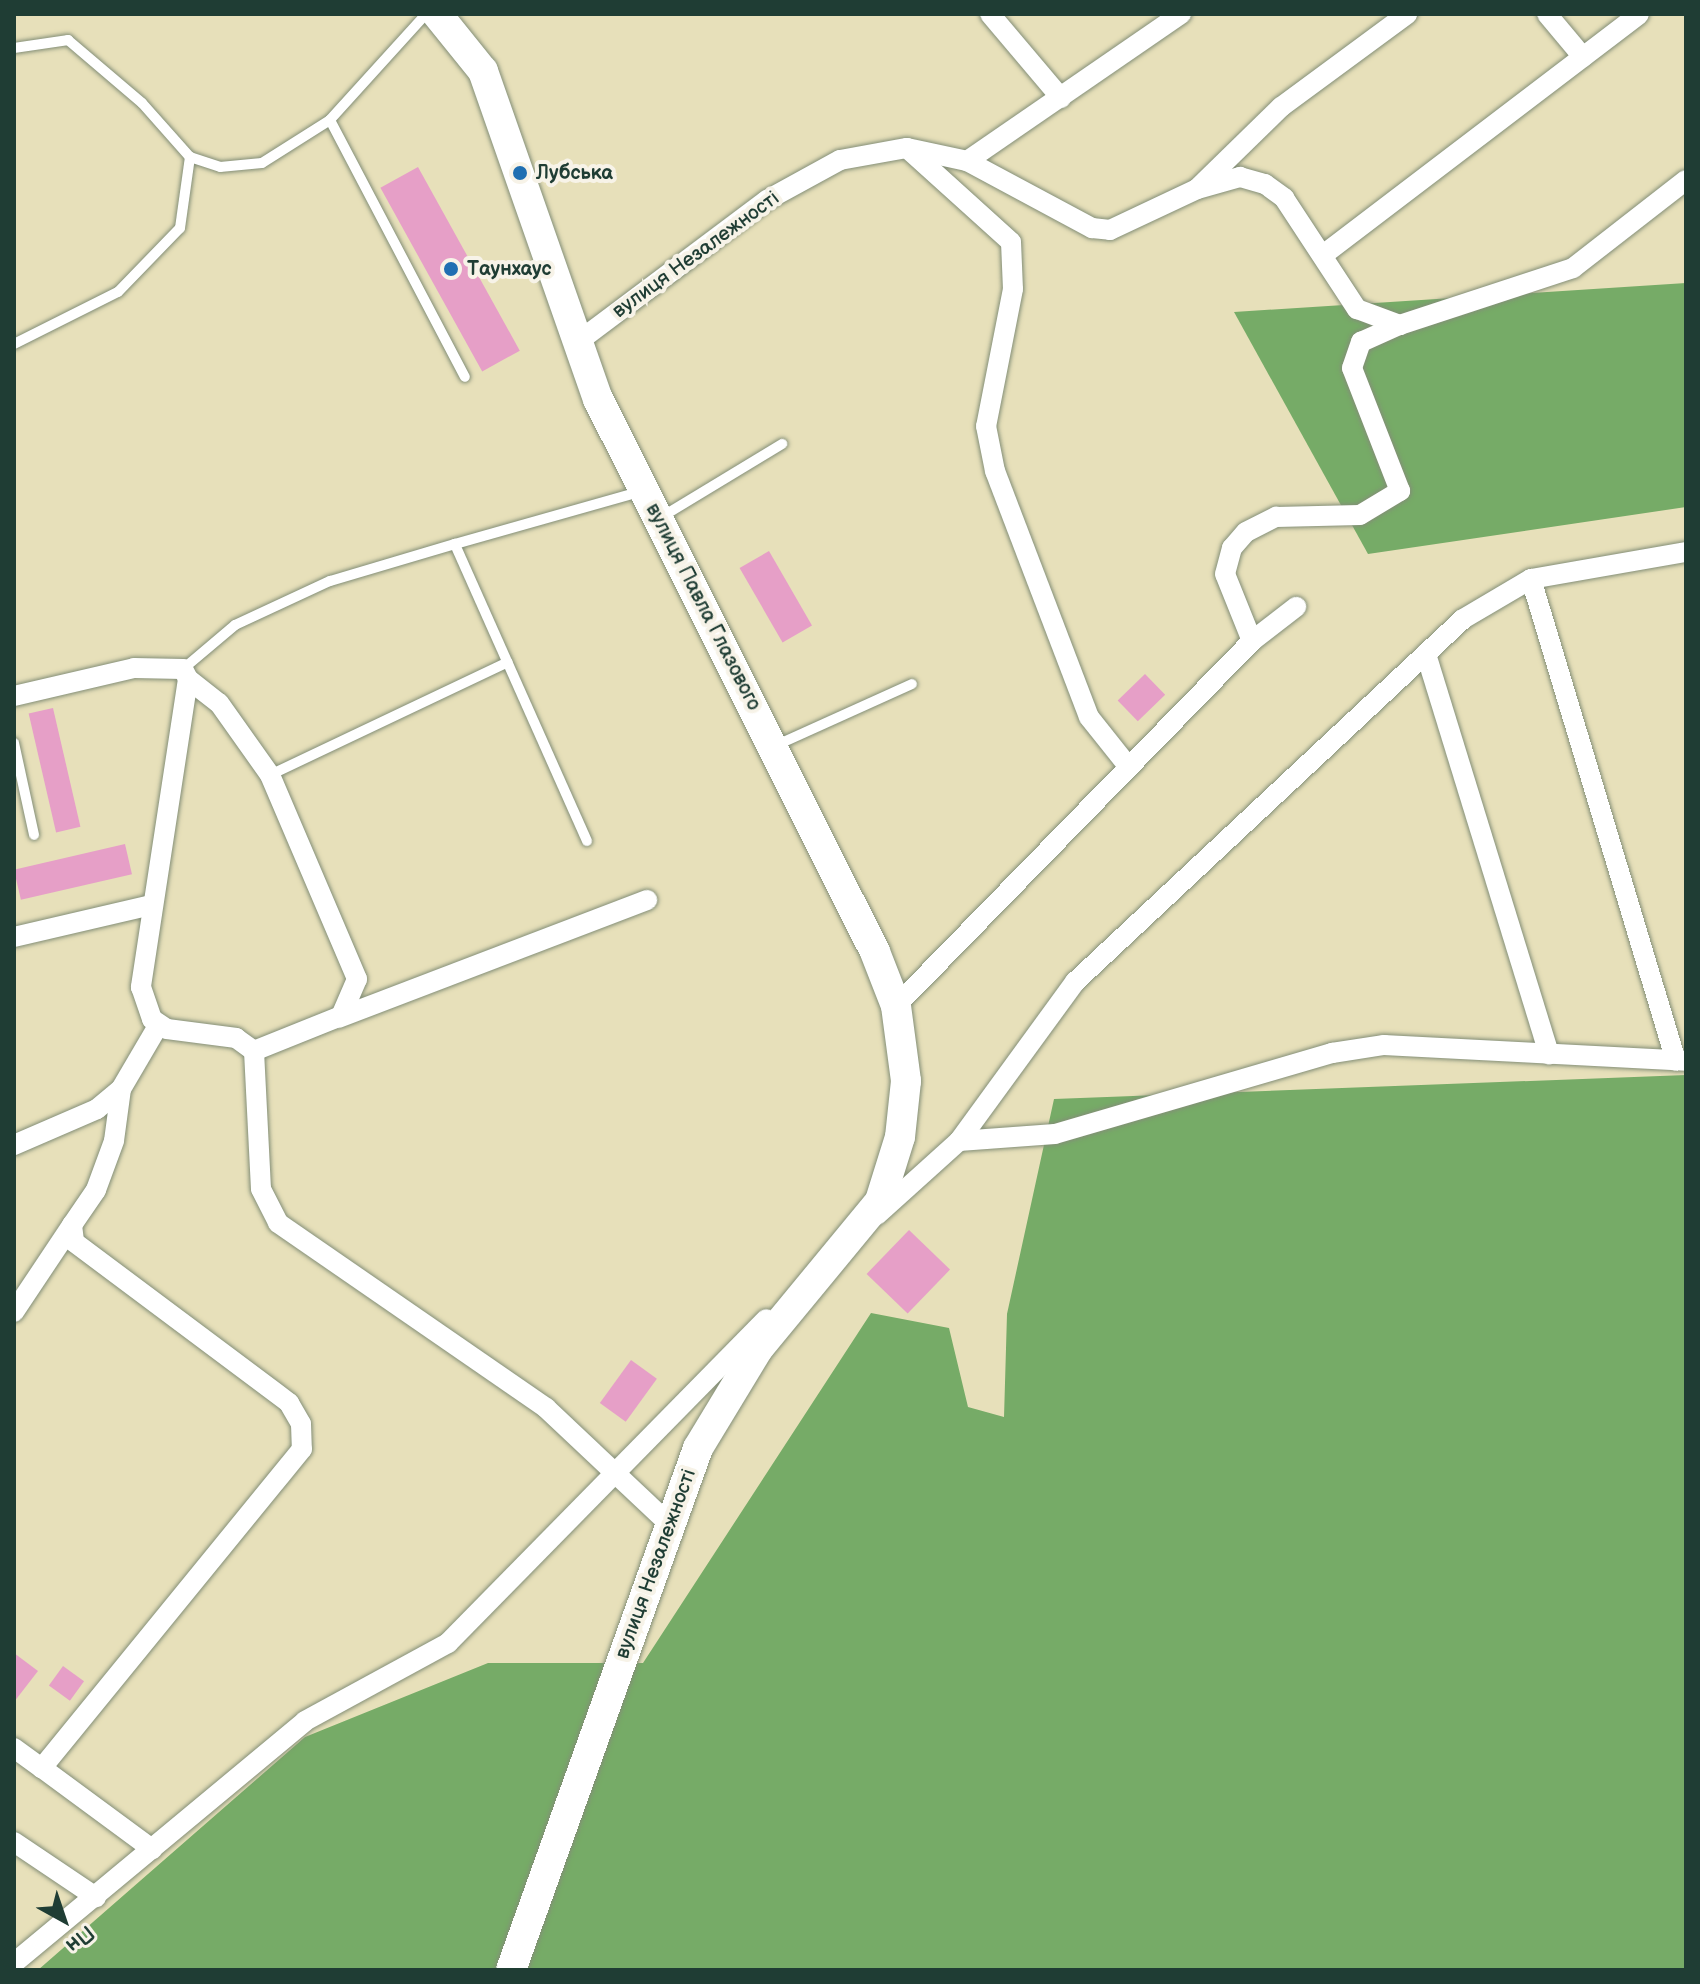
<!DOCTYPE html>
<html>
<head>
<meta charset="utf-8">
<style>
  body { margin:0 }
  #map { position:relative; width:1700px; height:1984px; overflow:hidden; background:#e7e0ba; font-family:"Balsamiq Sans",sans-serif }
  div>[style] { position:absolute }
  .forest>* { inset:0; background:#76ab67 }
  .building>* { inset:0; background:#e69fc7; transform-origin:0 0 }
  .roads { filter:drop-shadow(0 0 2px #838e77) drop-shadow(0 0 2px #838e77) }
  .service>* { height:10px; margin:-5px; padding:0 5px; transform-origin:5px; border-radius:5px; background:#fff }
  .minor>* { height:20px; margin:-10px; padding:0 10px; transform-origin:10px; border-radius:10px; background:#fff }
  .secondary>* { height:30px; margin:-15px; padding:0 15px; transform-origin:15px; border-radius:15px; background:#fff }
  .dots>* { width:22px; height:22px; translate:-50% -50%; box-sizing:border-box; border:4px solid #f7f3e8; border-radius:50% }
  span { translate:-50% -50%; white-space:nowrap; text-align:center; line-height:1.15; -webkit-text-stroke:8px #f7f3e8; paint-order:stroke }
  .poi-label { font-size:20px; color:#1f3d34; font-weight:700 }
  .left { translate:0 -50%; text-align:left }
  .street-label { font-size:20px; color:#1f3d34 }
  .frame { position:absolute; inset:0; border:16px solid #1f3d34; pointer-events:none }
  .north { position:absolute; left:24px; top:1880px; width:80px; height:80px; -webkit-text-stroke:6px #f7f3e8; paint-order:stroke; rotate:140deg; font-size:22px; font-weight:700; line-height:32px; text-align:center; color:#1f3d34 }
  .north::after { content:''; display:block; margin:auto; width:28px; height:36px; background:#1f3d34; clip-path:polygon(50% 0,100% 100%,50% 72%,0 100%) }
</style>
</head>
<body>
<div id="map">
  <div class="forest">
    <i style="clip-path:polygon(1686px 283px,1686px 507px,1368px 554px,1234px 312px)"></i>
    <i style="clip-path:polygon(1686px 1075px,1686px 1970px,38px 1970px,305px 1737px,488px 1663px,643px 1663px,871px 1313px,949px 1328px,968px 1407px,1004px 1417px,1007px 1314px,1054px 1099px)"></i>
  </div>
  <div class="building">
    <i style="left:418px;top:167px;width:210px;height:43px;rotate:61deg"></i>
    <i style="left:769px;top:551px;width:86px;height:34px;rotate:60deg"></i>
    <i style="left:1145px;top:674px;width:29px;height:38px;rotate:46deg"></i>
    <i style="left:53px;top:708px;width:122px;height:25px;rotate:77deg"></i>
    <i style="left:125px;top:844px;width:31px;height:114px;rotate:77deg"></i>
    <i style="left:909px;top:1230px;width:57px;height:61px;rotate:44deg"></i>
    <i style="left:631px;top:1360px;width:32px;height:53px;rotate:36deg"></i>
    <i style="clip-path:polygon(14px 1653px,38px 1671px,14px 1702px)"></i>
    <i style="left:63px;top:1666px;width:26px;height:24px;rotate:36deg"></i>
  </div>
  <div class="roads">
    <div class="service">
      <i style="left:426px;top:14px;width:143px;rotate:132.2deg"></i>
      <i style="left:330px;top:120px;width:290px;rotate:62.3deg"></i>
      <i style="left:14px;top:48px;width:55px;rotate:-8.4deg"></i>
      <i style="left:68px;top:40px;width:97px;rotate:40.4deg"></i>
      <i style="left:142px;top:103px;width:72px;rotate:48.4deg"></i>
      <i style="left:190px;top:157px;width:32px;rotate:18deg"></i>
      <i style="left:220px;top:167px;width:42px;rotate:-5.4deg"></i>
      <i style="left:262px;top:163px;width:80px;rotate:-32.3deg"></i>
      <i style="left:14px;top:344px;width:116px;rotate:-26.6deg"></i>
      <i style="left:118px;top:292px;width:89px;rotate:-45.9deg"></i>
      <i style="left:180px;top:228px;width:72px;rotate:-82deg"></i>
      <i style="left:660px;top:518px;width:143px;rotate:-31.2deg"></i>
      <i style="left:183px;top:669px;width:68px;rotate:-40.2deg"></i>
      <i style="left:235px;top:625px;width:105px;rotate:-24.9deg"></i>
      <i style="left:330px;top:581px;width:130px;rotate:-16.5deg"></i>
      <i style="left:14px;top:743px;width:94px;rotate:77.7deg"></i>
      <i style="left:777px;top:745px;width:148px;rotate:-24.3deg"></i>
      <i style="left:270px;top:775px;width:263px;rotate:-25.4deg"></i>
      <i style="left:587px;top:841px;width:325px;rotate:-114deg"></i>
      <i style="left:455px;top:544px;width:194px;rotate:-15.8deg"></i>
    </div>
    <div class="minor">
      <i style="left:990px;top:14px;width:110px;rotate:49.8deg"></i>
      <i style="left:1547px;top:14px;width:56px;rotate:50.1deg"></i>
      <i style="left:907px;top:148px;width:140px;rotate:42.1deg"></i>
      <i style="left:1011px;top:242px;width:47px;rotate:87.6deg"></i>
      <i style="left:1013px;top:289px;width:140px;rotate:101.1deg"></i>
      <i style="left:986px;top:426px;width:46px;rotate:78.7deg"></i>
      <i style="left:995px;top:471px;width:263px;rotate:69.1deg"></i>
      <i style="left:1089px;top:717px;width:63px;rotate:51.5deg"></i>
      <i style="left:967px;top:161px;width:260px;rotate:-34.5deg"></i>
      <i style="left:1198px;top:188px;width:116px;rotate:-44.3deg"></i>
      <i style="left:1281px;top:107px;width:157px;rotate:-36.4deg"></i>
      <i style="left:1323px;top:255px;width:397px;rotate:-37.3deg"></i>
      <i style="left:575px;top:344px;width:240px;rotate:-36.9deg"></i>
      <i style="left:767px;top:200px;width:83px;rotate:-28.7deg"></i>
      <i style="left:840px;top:160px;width:68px;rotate:-10.2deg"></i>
      <i style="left:907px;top:148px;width:61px;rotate:12.2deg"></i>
      <i style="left:967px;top:161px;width:142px;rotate:28.2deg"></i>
      <i style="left:1092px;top:228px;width:18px;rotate:6deg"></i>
      <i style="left:1110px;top:230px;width:96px;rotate:-25.2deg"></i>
      <i style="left:1197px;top:189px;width:45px;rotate:-15.6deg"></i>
      <i style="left:1240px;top:177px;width:26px;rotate:16deg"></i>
      <i style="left:1265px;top:184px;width:24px;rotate:36deg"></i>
      <i style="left:1284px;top:198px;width:133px;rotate:56.7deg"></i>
      <i style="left:1357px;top:309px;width:46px;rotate:20.4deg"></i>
      <i style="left:1400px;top:325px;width:182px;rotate:-18.2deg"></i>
      <i style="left:1573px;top:268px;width:143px;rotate:-37.9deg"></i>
      <i style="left:1531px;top:579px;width:503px;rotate:73.26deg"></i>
      <i style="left:1252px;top:641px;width:72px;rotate:-111.9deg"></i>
      <i style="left:1225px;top:574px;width:27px;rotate:-75deg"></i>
      <i style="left:1232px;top:548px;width:21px;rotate:-49deg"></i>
      <i style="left:1246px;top:532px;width:34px;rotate:-27deg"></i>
      <i style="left:1276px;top:517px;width:84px;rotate:-1.4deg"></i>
      <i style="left:1360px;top:515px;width:47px;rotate:-31deg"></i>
      <i style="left:1400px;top:491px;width:132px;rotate:-111.3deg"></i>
      <i style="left:1352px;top:368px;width:28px;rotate:-71deg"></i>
      <i style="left:1361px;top:342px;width:42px;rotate:-24.1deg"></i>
      <i style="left:1426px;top:654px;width:419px;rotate:72.9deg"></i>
      <i style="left:188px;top:679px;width:39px;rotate:38deg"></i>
      <i style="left:219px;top:703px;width:88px;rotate:54.7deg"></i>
      <i style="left:270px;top:775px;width:222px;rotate:66.9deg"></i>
      <i style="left:357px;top:979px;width:40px;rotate:113.4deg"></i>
      <i style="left:341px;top:1016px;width:94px;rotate:158.1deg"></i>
      <i style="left:14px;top:696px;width:123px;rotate:-13.1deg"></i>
      <i style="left:134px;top:668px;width:49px;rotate:1.2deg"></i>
      <i style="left:183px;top:669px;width:11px;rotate:63deg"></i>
      <i style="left:188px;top:679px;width:312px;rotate:98.7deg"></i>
      <i style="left:141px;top:987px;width:34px;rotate:71deg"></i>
      <i style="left:152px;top:1019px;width:18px;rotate:34deg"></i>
      <i style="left:167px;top:1029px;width:70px;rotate:7.4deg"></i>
      <i style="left:236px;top:1038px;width:22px;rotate:36deg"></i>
      <i style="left:254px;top:1051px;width:138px;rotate:87.1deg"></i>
      <i style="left:261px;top:1189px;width:38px;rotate:63deg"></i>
      <i style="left:278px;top:1223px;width:326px;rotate:34.6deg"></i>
      <i style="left:546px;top:1408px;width:169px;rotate:43.3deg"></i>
      <i style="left:14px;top:937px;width:142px;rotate:-13.1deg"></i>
      <i style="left:896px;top:1006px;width:510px;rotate:-45.72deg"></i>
      <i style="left:1252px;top:641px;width:56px;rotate:-37.7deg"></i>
      <i style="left:338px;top:1018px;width:331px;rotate:-20.9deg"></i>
      <i style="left:121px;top:1089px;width:52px;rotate:97.7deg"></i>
      <i style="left:114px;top:1141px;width:52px;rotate:110.2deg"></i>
      <i style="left:96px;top:1190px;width:42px;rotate:124.4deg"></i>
      <i style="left:72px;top:1225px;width:17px;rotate:83deg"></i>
      <i style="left:74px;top:1242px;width:269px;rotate:36.8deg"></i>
      <i style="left:289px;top:1403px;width:24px;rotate:60deg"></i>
      <i style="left:301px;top:1424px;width:25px;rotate:88deg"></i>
      <i style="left:302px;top:1449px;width:412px;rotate:129.2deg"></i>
      <i style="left:42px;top:1768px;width:137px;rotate:36.4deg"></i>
      <i style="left:959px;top:1141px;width:96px;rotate:-4.2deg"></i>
      <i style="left:1055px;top:1134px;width:289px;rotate:-16.3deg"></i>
      <i style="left:1332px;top:1053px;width:53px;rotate:-8.7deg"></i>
      <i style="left:1384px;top:1045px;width:302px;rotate:3deg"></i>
      <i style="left:14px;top:1145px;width:90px;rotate:-23.4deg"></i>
      <i style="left:97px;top:1109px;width:31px;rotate:-40deg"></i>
      <i style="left:121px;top:1089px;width:73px;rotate:-59.6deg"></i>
      <i style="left:877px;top:1215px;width:110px;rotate:-42.1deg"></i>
      <i style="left:959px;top:1141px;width:197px;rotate:-53.9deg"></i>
      <i style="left:1075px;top:982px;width:531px;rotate:-43.09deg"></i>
      <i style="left:1463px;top:619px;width:79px;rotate:-30.5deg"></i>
      <i style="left:1531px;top:579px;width:157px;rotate:-9.9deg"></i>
      <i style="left:14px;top:1312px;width:105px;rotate:-56.3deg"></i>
      <i style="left:14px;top:1748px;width:34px;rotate:36deg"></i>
      <i style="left:14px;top:1842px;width:99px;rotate:33.9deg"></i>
      <i style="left:14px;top:1963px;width:378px;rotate:-39.7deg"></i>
      <i style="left:305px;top:1721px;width:163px;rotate:-28.6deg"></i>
      <i style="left:448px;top:1643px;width:454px;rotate:-45.5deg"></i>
    </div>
    <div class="secondary">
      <i style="left:437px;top:14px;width:73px;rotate:51.1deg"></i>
      <i style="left:483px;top:71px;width:348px;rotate:70.7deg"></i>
      <i style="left:598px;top:399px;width:618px;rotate:63.39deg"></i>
      <i style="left:875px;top:952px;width:58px;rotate:68.7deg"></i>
      <i style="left:896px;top:1006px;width:76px;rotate:82.4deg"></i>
      <i style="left:906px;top:1081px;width:56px;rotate:96.1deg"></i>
      <i style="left:900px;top:1137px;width:67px;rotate:107.4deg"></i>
      <i style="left:880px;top:1201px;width:192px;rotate:129.5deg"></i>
      <i style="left:758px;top:1349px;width:116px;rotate:121.2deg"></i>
      <i style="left:698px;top:1448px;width:554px;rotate:109.71deg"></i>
    </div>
  </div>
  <div class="dots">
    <i style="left:520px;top:173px;background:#1f6fb2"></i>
    <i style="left:451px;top:269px;background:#1f6fb2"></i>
  </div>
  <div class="poi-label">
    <span class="left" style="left:536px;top:173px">Лубська</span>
    <span class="left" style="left:467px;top:269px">Таунхаус</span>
  </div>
  <div class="street-label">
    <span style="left:696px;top:255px;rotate:-36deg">вулиця Незалежності</span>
    <span style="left:703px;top:607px;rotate:63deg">вулиця Павла Глазового</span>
    <span style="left:656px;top:1564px;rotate:-70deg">вулиця Незалежності</span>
  </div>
  <div class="frame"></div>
  <div class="north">Пн</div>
</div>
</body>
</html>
